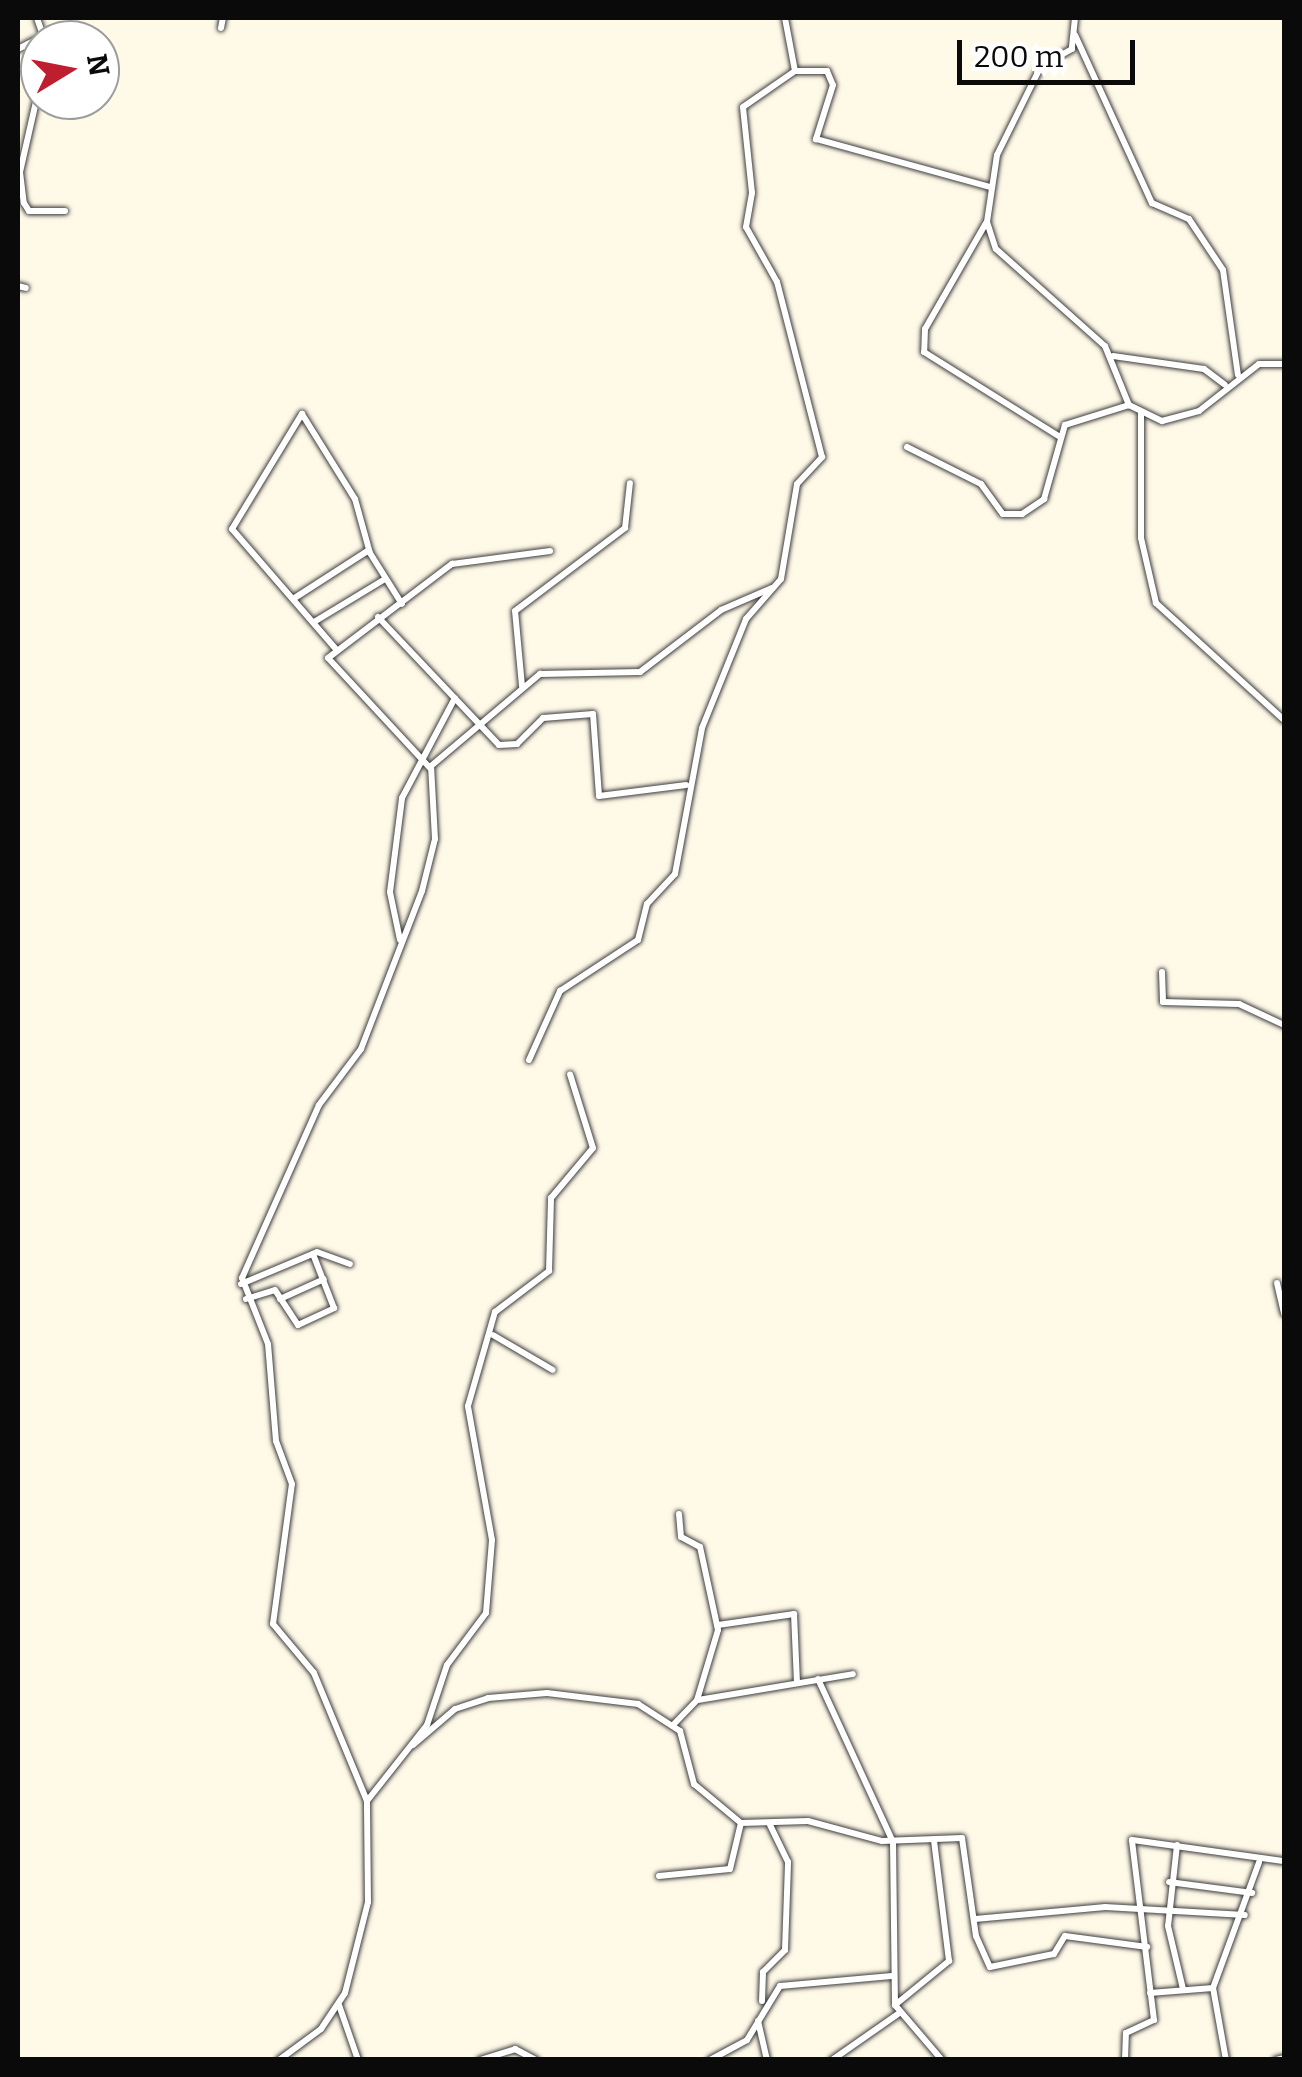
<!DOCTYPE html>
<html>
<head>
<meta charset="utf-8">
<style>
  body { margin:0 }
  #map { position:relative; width:1302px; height:2077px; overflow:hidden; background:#fff9e8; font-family:Bitter,serif }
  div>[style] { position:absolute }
  .roads { filter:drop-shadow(0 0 2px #3d3d3d) drop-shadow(0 0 2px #3d3d3d) }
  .minor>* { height:6px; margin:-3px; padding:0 3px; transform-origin:3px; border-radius:3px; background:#fff }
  span { translate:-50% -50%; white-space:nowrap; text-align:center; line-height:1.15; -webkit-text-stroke:10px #fff; paint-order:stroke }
  .frame { position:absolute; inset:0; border:20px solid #0a0a0a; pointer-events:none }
  .north { position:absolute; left:20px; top:20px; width:100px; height:100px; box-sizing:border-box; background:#fff; border:2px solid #9d9d9d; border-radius:50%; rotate:80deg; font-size:28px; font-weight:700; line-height:40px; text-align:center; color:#0a0a0a }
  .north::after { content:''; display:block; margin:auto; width:35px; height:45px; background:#be1e2d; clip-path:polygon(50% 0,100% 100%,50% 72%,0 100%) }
  .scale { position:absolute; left:957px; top:40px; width:178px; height:45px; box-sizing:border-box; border:5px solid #0a0a0a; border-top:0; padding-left:12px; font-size:30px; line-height:35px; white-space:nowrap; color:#0a0a0a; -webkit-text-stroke:8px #fff; paint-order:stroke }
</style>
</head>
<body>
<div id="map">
  <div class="roads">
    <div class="minor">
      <i style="left:37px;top:18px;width:18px;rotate:71deg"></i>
      <i style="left:1075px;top:18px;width:31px;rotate:96deg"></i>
      <i style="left:1072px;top:49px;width:35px;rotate:151deg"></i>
      <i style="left:1041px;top:66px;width:99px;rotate:116.3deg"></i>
      <i style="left:997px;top:155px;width:68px;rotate:98.5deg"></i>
      <i style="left:987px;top:222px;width:28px;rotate:72deg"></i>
      <i style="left:996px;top:249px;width:146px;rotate:41.7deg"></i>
      <i style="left:1105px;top:346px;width:64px;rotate:67.9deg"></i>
      <i style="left:1129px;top:405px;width:37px;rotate:26deg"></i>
      <i style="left:1162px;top:421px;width:38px;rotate:-15deg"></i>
      <i style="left:1199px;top:411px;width:76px;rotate:-38.1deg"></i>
      <i style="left:1259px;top:364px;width:25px"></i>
      <i style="left:221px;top:28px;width:10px;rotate:-79deg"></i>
      <i style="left:1075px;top:35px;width:185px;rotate:65.4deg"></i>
      <i style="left:1152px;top:203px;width:40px;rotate:23.4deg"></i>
      <i style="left:1189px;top:219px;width:61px;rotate:56.3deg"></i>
      <i style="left:1223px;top:270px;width:106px;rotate:81.9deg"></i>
      <i style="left:18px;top:49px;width:28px;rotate:-27deg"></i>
      <i style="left:795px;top:71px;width:32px"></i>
      <i style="left:827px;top:71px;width:15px;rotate:67deg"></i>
      <i style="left:833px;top:85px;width:57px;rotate:107.5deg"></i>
      <i style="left:816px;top:139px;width:180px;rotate:15.4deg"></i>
      <i style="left:40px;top:84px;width:90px;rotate:102.8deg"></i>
      <i style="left:20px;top:172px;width:31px;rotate:83deg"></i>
      <i style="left:24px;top:203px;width:9px;rotate:58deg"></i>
      <i style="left:29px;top:211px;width:36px"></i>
      <i style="left:986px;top:223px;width:122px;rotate:119.9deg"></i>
      <i style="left:925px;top:329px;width:23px;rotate:92deg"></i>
      <i style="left:924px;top:352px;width:160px;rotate:32deg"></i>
      <i style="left:18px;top:286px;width:8px;rotate:14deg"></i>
      <i style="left:1113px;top:356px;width:92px;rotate:8.1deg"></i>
      <i style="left:1204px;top:369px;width:26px;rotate:37deg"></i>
      <i style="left:1141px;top:412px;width:126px;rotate:90deg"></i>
      <i style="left:1141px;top:538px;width:67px;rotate:77deg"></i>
      <i style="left:1156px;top:603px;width:173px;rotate:42.4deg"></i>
      <i style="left:907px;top:447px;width:83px;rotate:26.6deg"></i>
      <i style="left:981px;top:484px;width:37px;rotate:54deg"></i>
      <i style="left:1003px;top:514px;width:19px"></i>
      <i style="left:1022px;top:514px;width:27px;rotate:-34deg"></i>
      <i style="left:1044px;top:499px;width:77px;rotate:-74.2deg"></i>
      <i style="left:1065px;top:425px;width:67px;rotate:-17.4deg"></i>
      <i style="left:293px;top:599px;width:90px;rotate:-32.8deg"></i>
      <i style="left:378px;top:617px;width:176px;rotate:46.6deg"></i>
      <i style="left:499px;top:745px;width:18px;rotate:-3deg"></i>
      <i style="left:517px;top:744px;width:37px;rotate:-45deg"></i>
      <i style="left:543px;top:718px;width:50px;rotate:-4.6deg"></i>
      <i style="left:593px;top:714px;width:82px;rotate:85.8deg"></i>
      <i style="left:599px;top:796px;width:88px;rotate:-7.2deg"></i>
      <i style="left:314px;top:622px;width:83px;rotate:-31.2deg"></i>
      <i style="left:335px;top:648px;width:157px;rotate:-130.9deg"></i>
      <i style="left:232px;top:529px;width:135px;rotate:-58.7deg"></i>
      <i style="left:302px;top:414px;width:100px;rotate:58.1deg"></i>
      <i style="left:355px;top:499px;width:56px;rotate:74.5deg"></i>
      <i style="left:370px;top:553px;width:60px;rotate:57.9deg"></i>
      <i style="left:522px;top:686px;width:75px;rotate:-95.3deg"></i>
      <i style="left:515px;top:611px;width:138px;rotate:-37deg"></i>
      <i style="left:625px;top:528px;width:45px;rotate:-83.7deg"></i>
      <i style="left:430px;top:768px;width:150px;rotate:-132.8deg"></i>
      <i style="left:328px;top:658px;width:156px;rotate:-37.2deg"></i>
      <i style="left:452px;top:564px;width:99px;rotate:-7.6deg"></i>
      <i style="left:400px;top:940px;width:49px;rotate:-101.8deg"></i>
      <i style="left:390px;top:892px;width:95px;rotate:-82.7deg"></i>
      <i style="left:402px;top:798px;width:113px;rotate:-62.1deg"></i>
      <i style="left:1162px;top:972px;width:30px;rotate:88deg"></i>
      <i style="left:1163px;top:1002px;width:76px;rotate:1.5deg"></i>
      <i style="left:1239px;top:1004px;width:50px;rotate:25deg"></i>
      <i style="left:529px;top:1060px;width:76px;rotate:-65.8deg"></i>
      <i style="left:560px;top:991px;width:93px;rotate:-33.2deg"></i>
      <i style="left:638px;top:940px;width:37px;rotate:-76deg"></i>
      <i style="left:647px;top:904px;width:41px;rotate:-47deg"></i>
      <i style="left:675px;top:874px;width:148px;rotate:-79.5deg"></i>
      <i style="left:702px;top:728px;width:118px;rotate:-68deg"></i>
      <i style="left:746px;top:619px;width:53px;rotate:-48.8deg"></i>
      <i style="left:781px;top:579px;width:96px;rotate:-80.4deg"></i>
      <i style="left:797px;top:484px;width:37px;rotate:-47deg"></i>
      <i style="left:822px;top:457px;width:181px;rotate:-104.4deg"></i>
      <i style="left:777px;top:282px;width:63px;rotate:-119.4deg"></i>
      <i style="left:746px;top:227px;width:35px;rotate:-80deg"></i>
      <i style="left:752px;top:193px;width:86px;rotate:-96deg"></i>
      <i style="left:743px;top:107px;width:63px;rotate:-34.7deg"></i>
      <i style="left:795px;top:71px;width:54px;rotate:-100.7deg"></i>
      <i style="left:1277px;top:1283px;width:31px;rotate:77deg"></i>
      <i style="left:241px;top:1284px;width:82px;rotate:-22.8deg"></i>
      <i style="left:317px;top:1252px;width:35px;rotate:20deg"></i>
      <i style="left:246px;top:1299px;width:30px;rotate:-17deg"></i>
      <i style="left:275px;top:1290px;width:42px;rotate:56.7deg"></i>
      <i style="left:298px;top:1325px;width:40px;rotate:-25deg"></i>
      <i style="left:334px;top:1308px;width:58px;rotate:-111.3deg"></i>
      <i style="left:280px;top:1299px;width:48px;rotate:-24.4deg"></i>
      <i style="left:493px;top:1335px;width:69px;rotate:30.3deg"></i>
      <i style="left:718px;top:1625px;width:77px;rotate:-8.2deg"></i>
      <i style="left:794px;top:1614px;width:69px;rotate:87.5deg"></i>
      <i style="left:818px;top:1679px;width:179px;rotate:65.3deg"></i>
      <i style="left:893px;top:1842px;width:163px;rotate:89.3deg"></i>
      <i style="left:895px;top:2005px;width:72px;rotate:49.5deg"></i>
      <i style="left:698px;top:1700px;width:157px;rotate:-9.5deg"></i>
      <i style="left:674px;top:1724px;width:33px;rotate:-46deg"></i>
      <i style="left:697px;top:1700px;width:73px;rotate:-73.3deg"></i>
      <i style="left:718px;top:1630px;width:85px;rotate:-102.2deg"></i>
      <i style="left:700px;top:1547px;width:21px;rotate:-152deg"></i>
      <i style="left:681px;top:1537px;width:23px;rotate:-95deg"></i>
      <i style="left:413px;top:1745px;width:55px;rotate:-40.6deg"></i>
      <i style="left:455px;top:1709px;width:35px;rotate:-18deg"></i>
      <i style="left:488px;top:1698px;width:59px;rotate:-4.8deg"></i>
      <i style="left:547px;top:1693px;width:92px;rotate:6.9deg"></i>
      <i style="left:638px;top:1704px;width:50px;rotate:32.7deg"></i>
      <i style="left:680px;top:1731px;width:55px;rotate:75.2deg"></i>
      <i style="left:694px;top:1784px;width:61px;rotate:39.7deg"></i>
      <i style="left:741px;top:1823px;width:67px;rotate:-1.7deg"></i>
      <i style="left:808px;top:1821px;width:77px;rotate:15.1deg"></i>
      <i style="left:882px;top:1841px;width:80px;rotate:-2.1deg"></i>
      <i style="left:962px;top:1838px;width:99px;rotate:81.9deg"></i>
      <i style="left:976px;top:1936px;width:34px;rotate:66deg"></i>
      <i style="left:990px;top:1967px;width:65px;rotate:-11.5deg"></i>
      <i style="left:1054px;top:1954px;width:21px;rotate:-59deg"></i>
      <i style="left:1065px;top:1936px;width:83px;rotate:7.6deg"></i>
      <i style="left:367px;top:1801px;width:97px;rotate:-51.7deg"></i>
      <i style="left:427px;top:1725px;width:63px;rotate:-71.6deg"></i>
      <i style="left:447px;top:1665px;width:65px;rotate:-53.1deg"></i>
      <i style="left:486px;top:1613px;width:73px;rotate:-85.3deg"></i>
      <i style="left:492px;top:1540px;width:136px;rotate:-100.2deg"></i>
      <i style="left:468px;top:1406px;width:98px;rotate:-74deg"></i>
      <i style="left:495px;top:1312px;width:68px;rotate:-37.2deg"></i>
      <i style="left:549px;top:1271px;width:73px;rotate:-88.4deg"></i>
      <i style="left:551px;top:1198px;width:65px;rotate:-50deg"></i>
      <i style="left:593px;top:1148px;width:77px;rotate:-107.3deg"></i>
      <i style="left:1177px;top:1845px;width:81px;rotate:96.3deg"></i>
      <i style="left:1168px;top:1926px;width:65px;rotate:76.6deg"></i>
      <i style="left:659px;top:1876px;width:71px;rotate:-5.6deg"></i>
      <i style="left:730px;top:1869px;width:47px;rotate:-76.6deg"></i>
      <i style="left:1169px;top:1882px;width:84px;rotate:7.5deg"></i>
      <i style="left:975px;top:1919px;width:131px;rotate:-5.3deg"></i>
      <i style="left:1105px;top:1907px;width:140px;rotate:3.3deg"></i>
      <i style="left:1150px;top:1993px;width:63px;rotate:-4.5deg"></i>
      <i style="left:762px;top:2001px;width:29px;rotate:-88deg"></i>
      <i style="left:763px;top:1972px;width:31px;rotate:-45deg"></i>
      <i style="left:785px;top:1950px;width:88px;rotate:-88deg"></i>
      <i style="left:788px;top:1862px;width:41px;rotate:-115.9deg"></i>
      <i style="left:339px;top:2005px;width:58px;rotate:70.9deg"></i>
      <i style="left:895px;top:2005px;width:70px;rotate:-39.2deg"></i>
      <i style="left:949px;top:1961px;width:122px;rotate:-97.1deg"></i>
      <i style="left:758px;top:2021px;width:40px;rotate:77deg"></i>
      <i style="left:279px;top:2060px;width:52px;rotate:-36.4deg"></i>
      <i style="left:321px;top:2029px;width:43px;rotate:-56.3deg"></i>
      <i style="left:345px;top:1993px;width:94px;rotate:-75.8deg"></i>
      <i style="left:368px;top:1902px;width:101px;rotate:-90.6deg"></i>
      <i style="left:367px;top:1801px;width:139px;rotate:-112.5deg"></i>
      <i style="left:314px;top:1673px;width:64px;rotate:-129.9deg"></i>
      <i style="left:273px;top:1624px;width:141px;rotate:-82.3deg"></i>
      <i style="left:292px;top:1484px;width:46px;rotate:-110.4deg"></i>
      <i style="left:276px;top:1441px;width:97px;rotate:-94.7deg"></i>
      <i style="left:268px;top:1344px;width:71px;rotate:-111.5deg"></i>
      <i style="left:242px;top:1278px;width:189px;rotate:-66deg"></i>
      <i style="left:319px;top:1105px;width:70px;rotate:-53.1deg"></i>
      <i style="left:361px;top:1049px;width:169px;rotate:-68.9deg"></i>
      <i style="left:422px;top:891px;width:54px;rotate:-76deg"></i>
      <i style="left:435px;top:839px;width:73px;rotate:-93.1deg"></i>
      <i style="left:431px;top:766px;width:143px;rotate:-40.2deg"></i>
      <i style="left:540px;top:674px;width:100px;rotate:-1.1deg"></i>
      <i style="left:640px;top:672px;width:102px;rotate:-37.4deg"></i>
      <i style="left:721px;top:610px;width:56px;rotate:-23.3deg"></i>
      <i style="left:480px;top:2060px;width:37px;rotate:-17deg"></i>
      <i style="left:515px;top:2049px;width:24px;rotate:28deg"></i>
      <i style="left:710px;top:2060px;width:42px;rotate:-28.4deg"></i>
      <i style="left:747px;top:2040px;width:63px;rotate:-58.6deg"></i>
      <i style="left:780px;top:1986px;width:112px;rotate:-5.1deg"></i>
      <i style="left:832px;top:2060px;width:80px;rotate:-34.9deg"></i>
      <i style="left:1125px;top:2060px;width:27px;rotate:-88deg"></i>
      <i style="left:1126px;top:2033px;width:31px;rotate:-25deg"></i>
      <i style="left:1154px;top:2020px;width:181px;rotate:-97deg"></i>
      <i style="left:1132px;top:1840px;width:153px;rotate:7.9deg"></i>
      <i style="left:1226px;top:2060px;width:73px;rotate:-100.2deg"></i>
      <i style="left:1213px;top:1988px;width:134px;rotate:-69.9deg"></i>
      <i style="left:1276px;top:2060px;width:8px;rotate:-14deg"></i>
    </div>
  </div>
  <div class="frame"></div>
  <div class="north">N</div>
  <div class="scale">200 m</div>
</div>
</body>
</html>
